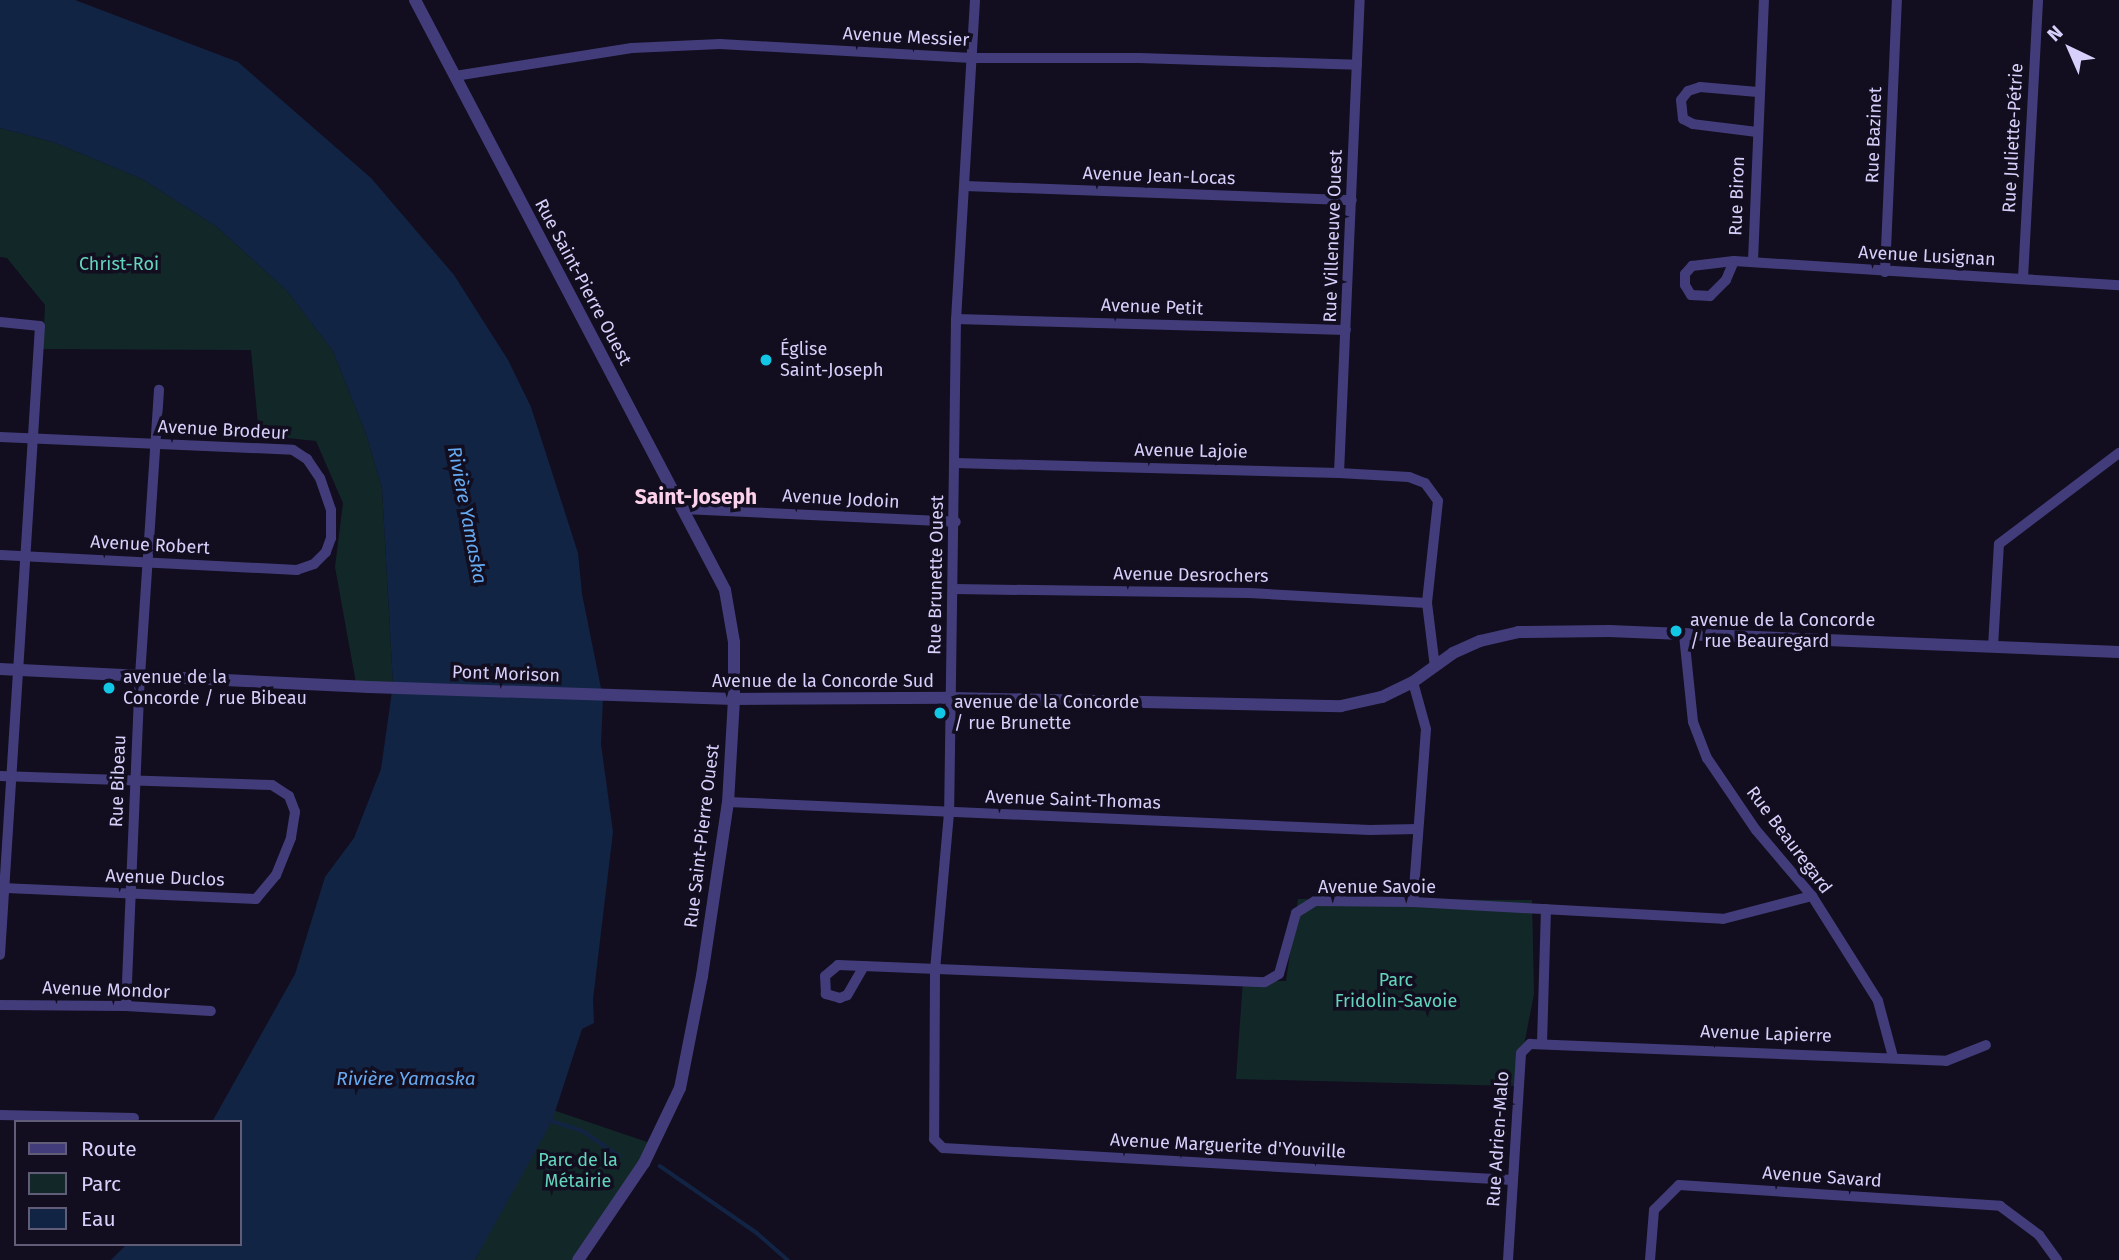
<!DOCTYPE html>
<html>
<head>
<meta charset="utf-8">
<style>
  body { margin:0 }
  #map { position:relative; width:2119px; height:1260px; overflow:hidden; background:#120e1f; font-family:"Fira Sans",sans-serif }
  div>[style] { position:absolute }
  .green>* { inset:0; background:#122828 }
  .water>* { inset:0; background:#122444 }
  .stream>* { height:3.5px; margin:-1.75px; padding:0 1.75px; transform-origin:1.75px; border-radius:1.75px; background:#122444 }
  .minor>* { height:10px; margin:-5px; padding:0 5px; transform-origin:5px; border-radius:5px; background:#423d7a }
  .tertiary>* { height:12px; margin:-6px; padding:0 6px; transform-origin:6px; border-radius:6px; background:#423d7a }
  .dots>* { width:19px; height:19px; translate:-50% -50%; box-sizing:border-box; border:4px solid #120e1f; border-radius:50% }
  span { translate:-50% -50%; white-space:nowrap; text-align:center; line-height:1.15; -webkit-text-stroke:7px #120e1f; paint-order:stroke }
  .street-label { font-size:18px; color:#d7d0fb }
  .park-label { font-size:18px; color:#63d5be }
  .poi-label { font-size:18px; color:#d7d0fb }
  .left { translate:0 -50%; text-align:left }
  .water-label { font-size:19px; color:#67abf3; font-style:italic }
  .quarter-label { font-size:21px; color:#fbd2ea; font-weight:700 }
  .legend { position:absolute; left:14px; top:1120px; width:228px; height:126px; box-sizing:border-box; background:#120e1f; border:2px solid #615c77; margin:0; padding:9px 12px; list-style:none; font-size:21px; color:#d7d0fb }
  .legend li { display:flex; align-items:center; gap:14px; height:35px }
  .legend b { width:35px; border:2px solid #615c77 }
  .north { position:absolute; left:2035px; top:14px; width:70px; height:70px; -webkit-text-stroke:5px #120e1f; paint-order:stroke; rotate:316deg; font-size:19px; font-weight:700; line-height:28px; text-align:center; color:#d7d0fb }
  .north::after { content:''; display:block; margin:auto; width:24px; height:32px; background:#d7d0fb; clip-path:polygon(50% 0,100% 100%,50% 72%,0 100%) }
</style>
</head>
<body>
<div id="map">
  <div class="green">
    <i style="clip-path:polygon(0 128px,53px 142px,142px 179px,217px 227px,287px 291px,333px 351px,366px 434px,382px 488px,393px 684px,356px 683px,335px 567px,343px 503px,316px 441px,259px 435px,251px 350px,43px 349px,45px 305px,7px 258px,0 257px)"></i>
    <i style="clip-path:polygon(1298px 899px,1532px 900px,1534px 994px,1516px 1086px,1236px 1079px,1243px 980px,1286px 981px)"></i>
    <i style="clip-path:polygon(553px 1110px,653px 1144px,578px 1260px,475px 1260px)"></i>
  </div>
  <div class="water">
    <i style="clip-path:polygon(0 0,75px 0,238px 62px,371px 178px,454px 275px,508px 360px,531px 407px,578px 553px,582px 594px,603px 698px,601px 744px,613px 832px,593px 999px,594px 1023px,582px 1029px,552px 1121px,475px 1260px,111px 1260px,127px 1244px,240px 1244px,240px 1122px,212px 1122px,295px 974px,325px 877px,354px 838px,381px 769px,393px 684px,382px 488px,366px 434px,333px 351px,287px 291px,217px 227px,142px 179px,53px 142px,0 128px)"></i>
  </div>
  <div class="stream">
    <i style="left:552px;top:1121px;width:33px;rotate:18deg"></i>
    <i style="left:583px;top:1131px;width:44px;rotate:34.8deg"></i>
    <i style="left:660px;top:1166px;width:118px;rotate:34.6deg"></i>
    <i style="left:757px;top:1233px;width:41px;rotate:41.1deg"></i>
  </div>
  <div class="minor">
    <i style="left:975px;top:0;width:320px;rotate:93.4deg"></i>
    <i style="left:956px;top:319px;width:494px;rotate:90.8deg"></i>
    <i style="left:949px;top:813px;width:159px;rotate:95.1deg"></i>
    <i style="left:935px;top:971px;width:168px;rotate:90.3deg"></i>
    <i style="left:934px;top:1139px;width:13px;rotate:45deg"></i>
    <i style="left:943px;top:1148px;width:570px;rotate:3.22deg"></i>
    <i style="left:455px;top:76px;width:179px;rotate:-9deg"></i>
    <i style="left:632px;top:48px;width:88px;rotate:-2.6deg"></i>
    <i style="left:720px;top:44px;width:252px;rotate:3.2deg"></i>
    <i style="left:972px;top:58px;width:167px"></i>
    <i style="left:1139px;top:58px;width:218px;rotate:1.8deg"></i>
    <i style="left:1757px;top:132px;width:64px;rotate:-172.9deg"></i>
    <i style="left:1693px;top:124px;width:11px;rotate:-153deg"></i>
    <i style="left:1683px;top:119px;width:19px;rotate:-96deg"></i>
    <i style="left:1681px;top:100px;width:11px;rotate:-52deg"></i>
    <i style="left:1688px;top:91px;width:13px;rotate:-18deg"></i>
    <i style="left:1700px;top:87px;width:58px;rotate:4.9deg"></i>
    <i style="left:965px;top:186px;width:387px;rotate:2.1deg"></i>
    <i style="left:1734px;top:261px;width:21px;rotate:113deg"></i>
    <i style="left:1726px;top:280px;width:23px;rotate:135deg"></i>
    <i style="left:1710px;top:296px;width:19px;rotate:-177deg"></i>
    <i style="left:1691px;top:295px;width:12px;rotate:-121deg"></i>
    <i style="left:1685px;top:285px;width:11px;rotate:-90deg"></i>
    <i style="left:1685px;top:274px;width:11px;rotate:-49deg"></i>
    <i style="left:1692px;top:266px;width:42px;rotate:-6.8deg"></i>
    <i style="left:1734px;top:261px;width:386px;rotate:3.6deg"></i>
    <i style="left:1753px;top:261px;width:261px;rotate:-87.6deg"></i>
    <i style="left:1885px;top:272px;width:272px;rotate:-87.5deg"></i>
    <i style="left:2023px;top:278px;width:278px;rotate:-86.9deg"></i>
    <i style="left:956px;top:319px;width:390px;rotate:1.6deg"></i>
    <i style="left:0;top:322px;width:40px;rotate:5.7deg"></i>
    <i style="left:40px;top:326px;width:630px;rotate:93.64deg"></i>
    <i style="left:0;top:437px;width:293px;rotate:2.5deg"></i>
    <i style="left:293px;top:450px;width:17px;rotate:33deg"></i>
    <i style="left:307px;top:459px;width:23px;rotate:56deg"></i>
    <i style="left:320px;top:478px;width:34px;rotate:71deg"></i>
    <i style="left:331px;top:510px;width:28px;rotate:90deg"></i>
    <i style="left:331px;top:538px;width:15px;rotate:110deg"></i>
    <i style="left:326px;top:552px;width:17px;rotate:135deg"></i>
    <i style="left:314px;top:564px;width:18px;rotate:161deg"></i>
    <i style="left:297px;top:570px;width:297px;rotate:-177.1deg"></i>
    <i style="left:955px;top:463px;width:384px;rotate:1.5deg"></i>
    <i style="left:1339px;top:473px;width:70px;rotate:3.3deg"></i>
    <i style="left:1409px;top:477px;width:17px;rotate:21deg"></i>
    <i style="left:1425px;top:483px;width:22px;rotate:54deg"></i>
    <i style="left:1438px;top:501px;width:103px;rotate:96.2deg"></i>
    <i style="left:1427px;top:603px;width:64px;rotate:82.9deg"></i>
    <i style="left:1339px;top:473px;width:473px;rotate:-87.5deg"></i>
    <i style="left:683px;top:509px;width:273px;rotate:2.7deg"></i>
    <i style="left:954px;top:589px;width:295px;rotate:0.8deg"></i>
    <i style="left:1249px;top:593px;width:178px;rotate:3.2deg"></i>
    <i style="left:1684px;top:635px;width:87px;rotate:84.1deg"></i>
    <i style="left:1693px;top:722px;width:39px;rotate:69deg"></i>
    <i style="left:1707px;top:758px;width:87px;rotate:55.8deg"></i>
    <i style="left:1756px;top:830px;width:87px;rotate:49.7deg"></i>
    <i style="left:1812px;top:896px;width:124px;rotate:57.8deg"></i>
    <i style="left:1878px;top:1001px;width:58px;rotate:75deg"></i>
    <i style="left:1993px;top:647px;width:103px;rotate:-86.7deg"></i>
    <i style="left:1999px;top:544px;width:151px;rotate:-37.2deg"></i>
    <i style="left:0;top:776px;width:272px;rotate:1.9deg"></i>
    <i style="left:272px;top:785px;width:20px;rotate:33deg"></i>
    <i style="left:289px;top:796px;width:17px;rotate:69deg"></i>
    <i style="left:295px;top:812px;width:26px;rotate:99deg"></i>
    <i style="left:291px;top:838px;width:40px;rotate:112deg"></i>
    <i style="left:276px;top:875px;width:31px;rotate:130deg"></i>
    <i style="left:256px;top:899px;width:255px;rotate:-177.5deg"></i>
    <i style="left:728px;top:802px;width:643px;rotate:2.5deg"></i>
    <i style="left:1370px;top:830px;width:48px;rotate:-1.2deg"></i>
    <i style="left:1413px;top:902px;width:173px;rotate:-85.7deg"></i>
    <i style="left:1426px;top:729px;width:49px;rotate:-105.5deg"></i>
    <i style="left:864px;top:966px;width:34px;rotate:120deg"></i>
    <i style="left:847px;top:995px;width:8px;rotate:157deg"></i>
    <i style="left:840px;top:998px;width:15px;rotate:-164deg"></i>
    <i style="left:826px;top:994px;width:18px;rotate:-93deg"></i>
    <i style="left:825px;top:976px;width:17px;rotate:-40deg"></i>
    <i style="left:838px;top:965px;width:427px;rotate:2.3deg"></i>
    <i style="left:1265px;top:982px;width:16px;rotate:-30deg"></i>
    <i style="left:1279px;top:974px;width:63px;rotate:-74.4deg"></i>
    <i style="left:1296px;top:913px;width:22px;rotate:-32deg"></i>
    <i style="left:1315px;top:901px;width:98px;rotate:0.6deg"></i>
    <i style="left:1413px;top:902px;width:310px;rotate:3.1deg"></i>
    <i style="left:1723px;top:919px;width:92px;rotate:-14.5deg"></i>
    <i style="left:0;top:1005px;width:126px;rotate:0.5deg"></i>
    <i style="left:126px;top:1006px;width:85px;rotate:3.4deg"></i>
    <i style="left:126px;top:1006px;width:330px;rotate:-87.6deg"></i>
    <i style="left:140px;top:676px;width:287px;rotate:-86.2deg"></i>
    <i style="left:1542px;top:1043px;width:134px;rotate:-88.3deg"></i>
    <i style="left:0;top:1115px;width:134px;rotate:1.3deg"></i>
    <i style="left:1508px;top:1260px;width:207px;rotate:-86.4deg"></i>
    <i style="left:1521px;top:1053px;width:13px;rotate:-45deg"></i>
    <i style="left:1530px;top:1044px;width:416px;rotate:2.3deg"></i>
    <i style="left:1946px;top:1061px;width:43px;rotate:-21.8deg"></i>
    <i style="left:1650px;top:1260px;width:50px;rotate:-85.4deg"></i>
    <i style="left:1654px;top:1210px;width:35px;rotate:-45deg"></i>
    <i style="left:1679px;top:1185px;width:322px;rotate:3.7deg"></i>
    <i style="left:2000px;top:1206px;width:49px;rotate:36.6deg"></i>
    <i style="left:2039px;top:1235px;width:31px;rotate:54deg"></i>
  </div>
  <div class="tertiary">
    <i style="left:415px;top:0;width:666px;rotate:62.28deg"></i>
    <i style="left:725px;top:590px;width:53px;rotate:80.2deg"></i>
    <i style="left:734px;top:642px;width:57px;rotate:90deg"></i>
    <i style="left:734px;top:699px;width:103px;rotate:93.3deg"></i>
    <i style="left:728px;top:802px;width:176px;rotate:98.5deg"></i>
    <i style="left:702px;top:976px;width:114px;rotate:101.1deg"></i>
    <i style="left:680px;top:1088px;width:83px;rotate:115.6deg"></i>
    <i style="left:644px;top:1163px;width:117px;rotate:124.2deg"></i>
    <i style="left:0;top:669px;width:369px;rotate:2.8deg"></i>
    <i style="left:369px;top:687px;width:365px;rotate:1.9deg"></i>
    <i style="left:734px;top:699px;width:217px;rotate:-0.3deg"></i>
    <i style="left:951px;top:698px;width:390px;rotate:1.2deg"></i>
    <i style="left:1341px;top:706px;width:42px;rotate:-12.4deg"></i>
    <i style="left:1382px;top:697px;width:34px;rotate:-26deg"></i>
    <i style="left:1413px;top:682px;width:49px;rotate:-35.9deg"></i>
    <i style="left:1453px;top:653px;width:30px;rotate:-24deg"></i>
    <i style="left:1480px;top:641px;width:39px;rotate:-13deg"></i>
    <i style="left:1518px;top:632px;width:91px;rotate:-0.6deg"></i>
    <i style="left:1609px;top:631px;width:510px;rotate:2.36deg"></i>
  </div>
  <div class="dots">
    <i style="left:766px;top:360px;background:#12c6e5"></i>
    <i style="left:1676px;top:631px;background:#12c6e5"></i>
    <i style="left:109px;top:688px;background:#12c6e5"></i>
    <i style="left:940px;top:713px;background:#12c6e5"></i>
  </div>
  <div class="street-label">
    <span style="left:906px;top:37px;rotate:3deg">Avenue Messier</span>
    <span style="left:1874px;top:135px;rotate:-88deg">Rue Bazinet</span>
    <span style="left:2013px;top:138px;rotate:-87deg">Rue Juliette-Pétrie</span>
    <span style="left:1159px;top:176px;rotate:2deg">Avenue Jean-Locas</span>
    <span style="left:1737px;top:196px;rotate:-88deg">Rue Biron</span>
    <span style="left:1333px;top:236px;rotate:-88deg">Rue Villeneuve Ouest</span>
    <span style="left:1927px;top:256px;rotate:3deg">Avenue Lusignan</span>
    <span style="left:583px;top:282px;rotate:62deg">Rue Saint-Pierre Ouest</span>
    <span style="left:1152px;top:307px;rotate:2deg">Avenue Petit</span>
    <span style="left:223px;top:430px;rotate:3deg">Avenue Brodeur</span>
    <span style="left:1191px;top:451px;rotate:1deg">Avenue Lajoie</span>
    <span style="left:841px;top:499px;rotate:3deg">Avenue Jodoin</span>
    <span style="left:150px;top:545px;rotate:3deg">Avenue Robert</span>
    <span style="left:936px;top:575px;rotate:-89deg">Rue Brunette Ouest</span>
    <span style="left:1191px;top:575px;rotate:1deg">Avenue Desrochers</span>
    <span style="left:506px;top:674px;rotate:2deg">Pont Morison</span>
    <span style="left:823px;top:681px">Avenue de la Concorde Sud</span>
    <span style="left:118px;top:781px;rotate:-88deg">Rue Bibeau</span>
    <span style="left:1073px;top:800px;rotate:2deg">Avenue Saint-Thomas</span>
    <span style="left:702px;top:836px;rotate:-83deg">Rue Saint-Pierre Ouest</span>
    <span style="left:1789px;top:840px;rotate:53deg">Rue Beauregard</span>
    <span style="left:165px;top:878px;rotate:2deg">Avenue Duclos</span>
    <span style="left:1377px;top:887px">Avenue Savoie</span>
    <span style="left:106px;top:990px;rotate:2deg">Avenue Mondor</span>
    <span style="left:1766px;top:1034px;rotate:2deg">Avenue Lapierre</span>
    <span style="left:1498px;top:1139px;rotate:-86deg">Rue Adrien-Malo</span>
    <span style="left:1228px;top:1146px;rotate:3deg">Avenue Marguerite d'Youville</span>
    <span style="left:1822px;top:1177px;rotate:4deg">Avenue Savard</span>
  </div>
  <div class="park-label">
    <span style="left:119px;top:264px">Christ-Roi</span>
    <span style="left:1396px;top:991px">Parc<br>Fridolin-Savoie</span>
    <span style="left:578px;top:1171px">Parc de la<br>Métairie</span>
  </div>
  <div class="poi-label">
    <span class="left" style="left:780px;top:360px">Église<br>Saint-Joseph</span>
    <span class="left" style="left:1690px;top:631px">avenue de la Concorde<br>/ rue Beauregard</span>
    <span class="left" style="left:123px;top:688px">avenue de la<br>Concorde / rue Bibeau</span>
    <span class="left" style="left:954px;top:713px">avenue de la Concorde<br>/ rue Brunette</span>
  </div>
  <div class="water-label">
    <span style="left:467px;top:515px;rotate:79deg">Rivière Yamaska</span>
    <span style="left:406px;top:1079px">Rivière Yamaska</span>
  </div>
  <div class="quarter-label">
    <span style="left:696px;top:497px">Saint-Joseph</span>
  </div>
  <ul class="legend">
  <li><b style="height:9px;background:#423d7a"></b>Route</li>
  <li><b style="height:19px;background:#122828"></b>Parc</li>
  <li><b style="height:19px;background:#122444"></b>Eau</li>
  </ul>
  <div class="north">N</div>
</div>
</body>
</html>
